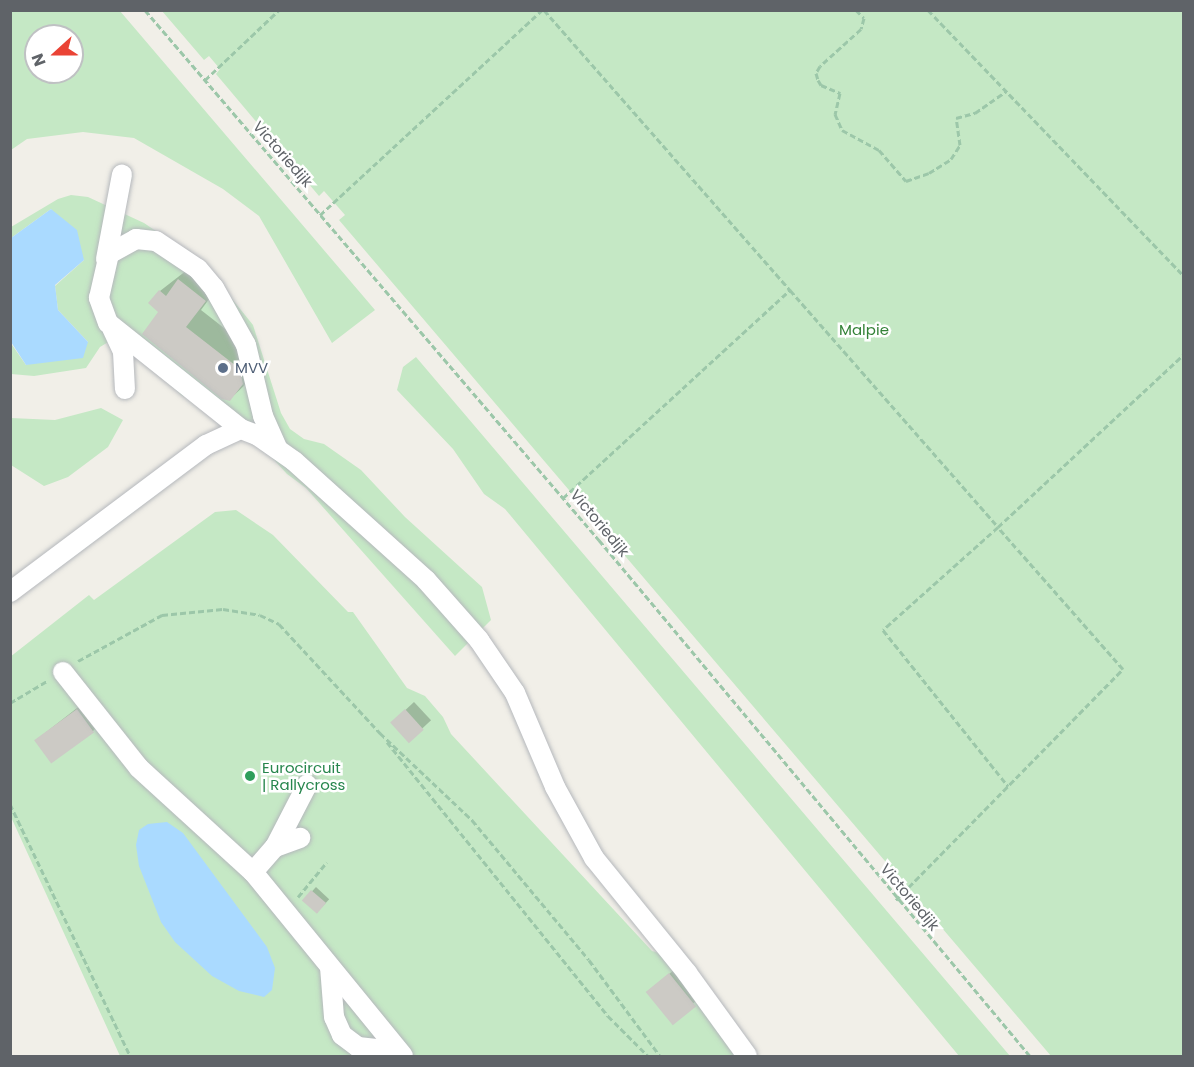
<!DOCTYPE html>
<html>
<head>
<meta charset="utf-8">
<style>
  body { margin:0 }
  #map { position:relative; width:1194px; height:1067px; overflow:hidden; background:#f1efe8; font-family:Poppins,sans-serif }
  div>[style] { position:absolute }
  .green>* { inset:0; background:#c5e8c5 }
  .water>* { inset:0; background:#aadaff }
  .shadow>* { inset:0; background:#0003; transform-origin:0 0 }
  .building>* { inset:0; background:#cccac5; transform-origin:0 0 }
  .path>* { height:3px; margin-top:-1.5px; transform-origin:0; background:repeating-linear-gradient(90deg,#9cc7a9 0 6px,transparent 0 9px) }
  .roads { filter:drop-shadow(0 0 2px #b5b8bc) drop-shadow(0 0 2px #b5b8bc) }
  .minor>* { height:20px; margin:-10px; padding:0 10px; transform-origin:10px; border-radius:10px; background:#fff }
  .dots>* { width:16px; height:16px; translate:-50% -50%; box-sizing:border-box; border:3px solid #fff; border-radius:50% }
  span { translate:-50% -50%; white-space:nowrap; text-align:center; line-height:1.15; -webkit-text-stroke:5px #fff; paint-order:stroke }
  .street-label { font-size:15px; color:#5f6368 }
  .park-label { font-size:15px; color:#348238 }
  .service-label { font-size:15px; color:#4e5e75 }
  .left { translate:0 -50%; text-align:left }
  .leisure-label { font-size:15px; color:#27864d }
  .frame { position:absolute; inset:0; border:12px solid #5f6368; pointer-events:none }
  .north { position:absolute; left:24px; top:24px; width:60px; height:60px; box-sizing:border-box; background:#fff; border:2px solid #bfc1c3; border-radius:50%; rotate:249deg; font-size:16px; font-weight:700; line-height:24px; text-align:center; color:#5f6368 }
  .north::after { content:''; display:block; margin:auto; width:21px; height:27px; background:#ea4335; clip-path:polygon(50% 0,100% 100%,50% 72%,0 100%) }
</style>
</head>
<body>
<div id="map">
  <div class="green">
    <i style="clip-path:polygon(evenodd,11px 10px,120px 11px,375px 310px,332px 343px,259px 216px,223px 189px,134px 138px,83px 132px,27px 139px,11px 150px,11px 10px,36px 36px,72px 36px,72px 72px,36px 72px,36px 36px)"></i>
    <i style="clip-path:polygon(162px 11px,1183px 11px,1183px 1056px,1051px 1056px,339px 220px,345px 215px,324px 191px,319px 196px,216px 74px,220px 69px,209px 56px,204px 60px)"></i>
    <i style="clip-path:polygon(71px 195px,88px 197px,144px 223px,193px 256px,212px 274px,253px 325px,281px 413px,290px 429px,304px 439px,324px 444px,361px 470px,405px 517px,482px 587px,491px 620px,455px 656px,306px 488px,287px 474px,243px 426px,181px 395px,125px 332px,100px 347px,86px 368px,34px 376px,11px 374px,10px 342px,26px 365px,88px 342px,58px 310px,55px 286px,84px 260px,51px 209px,11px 238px,11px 227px,58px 199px)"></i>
    <i style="clip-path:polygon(416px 357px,761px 763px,1010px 1056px,959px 1056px,505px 509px,484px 494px,453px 449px,397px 390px,403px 367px)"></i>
    <i style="clip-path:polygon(101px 408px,123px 420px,108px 447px,68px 477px,44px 486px,11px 465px,11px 418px,55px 420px)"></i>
    <i style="clip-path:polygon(236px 510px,273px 535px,348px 612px,353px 612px,407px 688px,425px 696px,443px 717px,451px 734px,652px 951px,666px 955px,742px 1056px,120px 1056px,11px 817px,10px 657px,89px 595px,94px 600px,215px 512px)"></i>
  </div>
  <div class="water">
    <i style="clip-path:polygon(51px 209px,77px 230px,84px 260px,55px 285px,58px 310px,88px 342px,83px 358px,26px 365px,11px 342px,11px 238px)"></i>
    <i style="clip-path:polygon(167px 822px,183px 833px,267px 947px,275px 968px,272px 990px,264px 997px,239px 991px,212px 976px,175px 942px,161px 922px,139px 866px,136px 845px,139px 830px,148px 824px)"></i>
  </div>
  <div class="shadow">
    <i style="clip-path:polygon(196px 263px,221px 283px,201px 310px,256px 353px,247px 383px,230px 399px,160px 311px,160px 291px)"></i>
    <i style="clip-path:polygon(86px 701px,102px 722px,93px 731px,36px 740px)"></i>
    <i style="left:414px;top:702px;width:25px;height:30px;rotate:47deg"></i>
    <i style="left:316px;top:887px;width:18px;height:18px;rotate:43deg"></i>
    <i style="left:679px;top:966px;width:38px;height:40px;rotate:51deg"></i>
  </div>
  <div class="building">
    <i style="clip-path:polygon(178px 279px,206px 301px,186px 327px,240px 369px,243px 384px,230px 401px,222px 399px,142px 334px,158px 312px,148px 303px,159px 290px,166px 296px)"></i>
    <i style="left:77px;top:709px;width:29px;height:53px;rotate:54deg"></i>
    <i style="left:405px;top:709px;width:28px;height:20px;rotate:48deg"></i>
    <i style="left:311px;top:890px;width:20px;height:14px;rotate:41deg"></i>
    <i style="left:669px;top:973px;width:43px;height:30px;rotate:51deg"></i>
  </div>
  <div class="path">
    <i style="left:145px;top:10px;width:698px;rotate:49.42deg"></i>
    <i style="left:599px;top:540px;width:672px;rotate:50.13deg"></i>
    <i style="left:544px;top:10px;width:373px;rotate:48.7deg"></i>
    <i style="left:856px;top:10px;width:11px;rotate:45deg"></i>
    <i style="left:864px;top:18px;width:11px;rotate:105deg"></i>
    <i style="left:861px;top:29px;width:55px;rotate:137.9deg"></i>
    <i style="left:820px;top:66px;width:8px;rotate:120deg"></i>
    <i style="left:816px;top:73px;width:7px;rotate:74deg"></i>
    <i style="left:818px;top:80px;width:6px;rotate:59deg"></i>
    <i style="left:821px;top:85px;width:21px;rotate:23deg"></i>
    <i style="left:840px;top:93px;width:22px;rotate:103deg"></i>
    <i style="left:835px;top:114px;width:17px;rotate:66deg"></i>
    <i style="left:842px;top:130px;width:42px;rotate:28.4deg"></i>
    <i style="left:879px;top:150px;width:41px;rotate:48.9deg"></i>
    <i style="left:906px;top:181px;width:24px;rotate:-19deg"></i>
    <i style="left:929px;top:173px;width:26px;rotate:-32deg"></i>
    <i style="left:951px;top:159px;width:17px;rotate:-57deg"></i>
    <i style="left:960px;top:145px;width:27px;rotate:-98deg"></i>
    <i style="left:956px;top:118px;width:20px;rotate:-15deg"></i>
    <i style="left:975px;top:113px;width:38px;rotate:-35deg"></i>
    <i style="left:928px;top:10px;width:369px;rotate:46.1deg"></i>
    <i style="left:205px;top:80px;width:102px;rotate:-43.4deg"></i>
    <i style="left:320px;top:215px;width:302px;rotate:-42.7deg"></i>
    <i style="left:563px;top:498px;width:308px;rotate:-42.5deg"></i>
    <i style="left:790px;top:290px;width:315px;rotate:48.7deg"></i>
    <i style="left:998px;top:527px;width:254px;rotate:-42.9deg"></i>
    <i style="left:78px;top:661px;width:96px;rotate:-28.7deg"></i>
    <i style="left:162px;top:615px;width:61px;rotate:-5.6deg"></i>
    <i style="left:223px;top:609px;width:37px;rotate:9deg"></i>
    <i style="left:260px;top:615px;width:21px;rotate:25deg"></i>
    <i style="left:279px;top:624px;width:149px;rotate:47.2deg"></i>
    <i style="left:380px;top:733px;width:127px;rotate:43.4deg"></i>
    <i style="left:472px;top:820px;width:182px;rotate:50.1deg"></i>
    <i style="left:589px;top:960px;width:119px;rotate:53.5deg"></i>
    <i style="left:10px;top:703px;width:43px;rotate:-30.7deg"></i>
    <i style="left:387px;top:742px;width:352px;rotate:51.1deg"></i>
    <i style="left:608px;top:1016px;width:57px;rotate:45deg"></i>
    <i style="left:10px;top:804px;width:279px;rotate:64.5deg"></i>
    <i style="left:298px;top:897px;width:45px;rotate:-50.4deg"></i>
    <i style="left:896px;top:900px;width:324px;rotate:-45.5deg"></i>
    <i style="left:1123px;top:669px;width:189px;rotate:-131.4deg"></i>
    <i style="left:998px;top:527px;width:154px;rotate:138.2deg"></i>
    <i style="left:883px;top:630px;width:200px;rotate:51.3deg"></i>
  </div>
  <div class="roads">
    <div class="minor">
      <i style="left:106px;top:259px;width:86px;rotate:-79.3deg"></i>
      <i style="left:112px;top:328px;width:26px;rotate:65deg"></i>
      <i style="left:123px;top:352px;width:37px;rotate:87deg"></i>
      <i style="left:241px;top:429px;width:170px;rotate:-141.4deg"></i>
      <i style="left:108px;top:323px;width:27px;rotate:-110deg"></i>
      <i style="left:99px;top:298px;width:45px;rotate:-77.2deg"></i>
      <i style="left:109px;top:254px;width:31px;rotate:-29deg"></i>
      <i style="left:136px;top:239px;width:20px;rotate:6deg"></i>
      <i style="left:156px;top:241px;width:50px;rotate:33.7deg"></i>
      <i style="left:198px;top:269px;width:25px;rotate:50deg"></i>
      <i style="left:214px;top:288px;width:65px;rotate:60.7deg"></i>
      <i style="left:246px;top:345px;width:73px;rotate:76.5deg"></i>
      <i style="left:263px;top:416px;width:35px;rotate:66deg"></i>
      <i style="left:10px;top:592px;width:245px;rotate:-36.9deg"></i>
      <i style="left:206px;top:445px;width:38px;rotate:-25deg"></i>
      <i style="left:241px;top:429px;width:17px;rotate:21deg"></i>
      <i style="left:257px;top:435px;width:45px;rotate:35.1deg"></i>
      <i style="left:294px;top:461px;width:178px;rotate:42deg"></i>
      <i style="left:426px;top:580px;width:80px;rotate:48.5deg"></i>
      <i style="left:479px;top:640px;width:64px;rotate:55.8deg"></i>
      <i style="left:515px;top:693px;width:102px;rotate:66.9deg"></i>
      <i style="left:555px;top:787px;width:81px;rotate:61.2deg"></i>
      <i style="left:594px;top:858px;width:148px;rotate:51deg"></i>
      <i style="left:687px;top:973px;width:102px;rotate:54.1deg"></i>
      <i style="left:63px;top:672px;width:122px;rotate:51.6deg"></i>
      <i style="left:139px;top:768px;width:154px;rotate:42.4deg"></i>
      <i style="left:253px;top:872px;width:237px;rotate:50.8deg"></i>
      <i style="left:275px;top:847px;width:27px;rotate:-20deg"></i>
      <i style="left:253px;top:872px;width:33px;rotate:-49deg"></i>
      <i style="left:275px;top:847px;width:70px;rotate:-62.7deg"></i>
      <i style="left:330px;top:967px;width:50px;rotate:85.4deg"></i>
      <i style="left:334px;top:1017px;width:20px;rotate:66deg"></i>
      <i style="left:342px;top:1035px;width:20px;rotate:37deg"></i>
      <i style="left:358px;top:1047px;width:30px;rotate:6deg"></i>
      <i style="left:388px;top:1050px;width:15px;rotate:23deg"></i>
    </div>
  </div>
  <div class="dots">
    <i style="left:223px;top:368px;background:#5c6f8a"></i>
    <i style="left:250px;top:776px;background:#2e9e5b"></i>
  </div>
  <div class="street-label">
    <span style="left:283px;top:154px;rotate:49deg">Victoriedijk</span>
    <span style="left:600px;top:523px;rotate:50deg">Victoriedijk</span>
    <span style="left:910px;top:897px;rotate:50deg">Victoriedijk</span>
  </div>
  <div class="park-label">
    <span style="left:864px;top:330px">Malpie</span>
  </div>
  <div class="service-label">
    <span class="left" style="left:235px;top:368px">MVV</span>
  </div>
  <div class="leisure-label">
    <span class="left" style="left:262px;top:776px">Eurocircuit<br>| Rallycross</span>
  </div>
  <div class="frame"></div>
  <div class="north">N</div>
</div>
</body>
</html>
